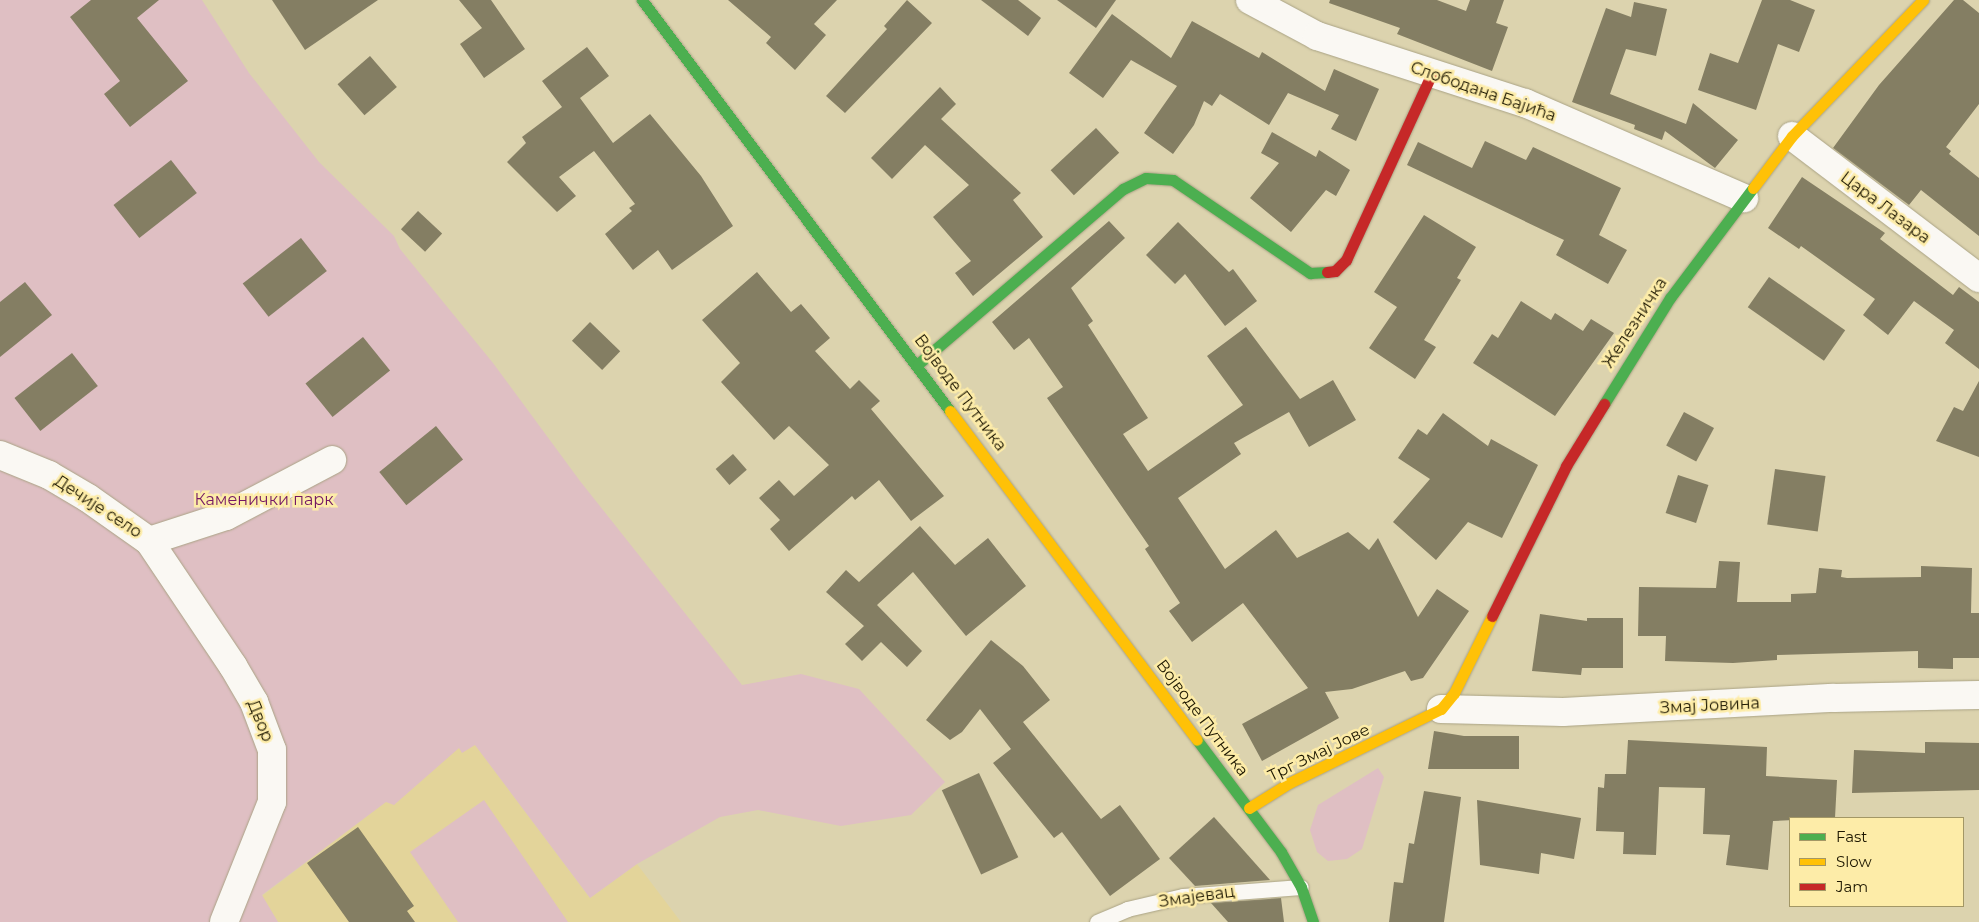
<!DOCTYPE html>
<html>
<head>
<meta charset="utf-8">
<style>
  body { margin:0 }
  #map { position:relative; width:1979px; height:922px; overflow:hidden; background:#dcd3ae; font-family:Montserrat,sans-serif }
  div>[style] { position:absolute }
  .built>* { inset:0; background:#e3d49a }
  .green>* { inset:0; background:#dfbfc3 }
  .building>* { inset:0; background:#847e63; transform-origin:0 0 }
  .roads { filter:drop-shadow(0 0 1px #aaa385) drop-shadow(0 0 1px #aaa385) }
  .lane>* { height:15px; margin:-7.5px; padding:0 7.5px; transform-origin:7.5px; border-radius:7.5px; background:#faf8f3 }
  .street>* { height:28px; margin:-14px; padding:0 14px; transform-origin:14px; border-radius:14px; background:#faf8f3 }
  .fast>* { height:11px; margin:-5.5px; padding:0 5.5px; transform-origin:5.5px; border-radius:5.5px; background:#4caf50 }
  .slow>* { height:11px; margin:-5.5px; padding:0 5.5px; transform-origin:5.5px; border-radius:5.5px; background:#ffc107 }
  .jam>* { height:11px; margin:-5.5px; padding:0 5.5px; transform-origin:5.5px; border-radius:5.5px; background:#c62828 }
  span { translate:-50% -50%; white-space:nowrap; text-align:center; line-height:1.15; -webkit-text-stroke:5px #fdeca8; paint-order:stroke }
  .street-label { font-size:16px; color:#1d1700 }
  .park-label { font-size:16px; color:#731764 }
  .legend { position:absolute; left:1789px; top:817px; width:175px; height:90px; box-sizing:border-box; background:#fdeca8; border:1px solid #a39765; margin:0; padding:6px 9px; list-style:none; font-size:15px; color:#1d1700 }
  .legend li { display:flex; align-items:center; gap:10px; height:25px }
  .legend b { width:25px; border:1px solid #a39765 }
</style>
</head>
<body>
<div id="map">
  <div class="built">
    <i style="clip-path:polygon(470px 738px,590px 898px,637px 864px,681px 922px,278px 922px,262px 896px)"></i>
  </div>
  <div class="green">
    <i style="clip-path:polygon(0 0,202px 0,249px 73px,319px 162px,394px 236px,400px 249px,493px 363px,580px 481px,742px 685px,801px 674px,859px 689px,945px 782px,911px 815px,841px 826px,758px 810px,720px 817px,637px 864px,590px 898px,475px 745px,462px 753px,459px 748px,394px 805px,386px 802px,262px 895px,278px 922px,0 922px)"></i>
    <i style="clip-path:polygon(1378px 768px,1384px 777px,1362px 849px,1347px 859px,1328px 861px,1317px 852px,1310px 830px,1318px 805px)"></i>
    <i style="clip-path:polygon(484px 800px,568px 922px,458px 922px,410px 852px)"></i>
  </div>
  <div class="building">
    <i style="clip-path:polygon(91px 0,159px 0,137px 18px,188px 81px,130px 127px,104px 94px,120px 81px,70px 17px)"></i>
    <i style="clip-path:polygon(272px 0,378px 0,305px 50px)"></i>
    <i style="clip-path:polygon(459px 0,491px 0,525px 49px,484px 78px,460px 44px,482px 28px)"></i>
    <i style="clip-path:polygon(728px 0,837px 0,814px 24px,826px 35px,795px 70px,766px 43px,771px 37px)"></i>
    <i style="clip-path:polygon(907px 0,932px 23px,845px 113px,826px 96px,887px 29px,884px 26px)"></i>
    <i style="clip-path:polygon(981px 0,1018px 0,1041px 18px,1028px 36px)"></i>
    <i style="clip-path:polygon(1057px 0,1116px 0,1096px 28px)"></i>
    <i style="clip-path:polygon(1330px 0,1437px 0,1466px 11px,1470px 0,1504px 0,1496px 23px,1508px 27px,1492px 71px,1397px 34px,1400px 28px,1329px 3px)"></i>
    <i style="clip-path:polygon(1762px 0,1790px 0,1815px 10px,1799px 52px,1778px 44px,1756px 110px,1698px 90px,1710px 53px,1738px 63px)"></i>
    <i style="clip-path:polygon(1954px 0,1963px 0,1979px 13px,1979px 104px,1946px 147px,1951px 151px,1949px 154px,1979px 178px,1979px 236px,1921px 190px,1909px 205px,1833px 148px,1879px 85px)"></i>
    <i style="clip-path:polygon(1634px 2px,1667px 9px,1656px 56px,1626px 49px,1610px 94px,1686px 124px,1693px 103px,1738px 140px,1715px 168px,1665px 131px,1662px 140px,1634px 129px,1635px 125px,1572px 102px,1606px 8px,1631px 17px)"></i>
    <i style="clip-path:polygon(1112px 14px,1171px 58px,1192px 21px,1259px 58px,1262px 52px,1325px 91px,1334px 69px,1379px 89px,1356px 141px,1331px 129px,1339px 115px,1288px 93px,1269px 125px,1220px 94px,1212px 106px,1204px 101px,1194px 125px,1173px 154px,1144px 133px,1177px 86px,1131px 60px,1103px 98px,1069px 73px)"></i>
    <i style="clip-path:polygon(587px 47px,609px 76px,580px 98px,613px 143px,650px 114px,701px 176px,733px 226px,672px 270px,658px 250px,633px 270px,605px 234px,632px 211px,629px 208px,635px 204px,594px 151px,559px 177px,576px 196px,557px 212px,507px 162px,526px 143px,522px 137px,562px 107px,542px 81px)"></i>
    <i style="left:370px;top:56px;width:41px;height:43px;rotate:49deg"></i>
    <i style="clip-path:polygon(940px 87px,956px 104px,941px 119px,1021px 193px,1013px 200px,1043px 237px,973px 296px,955px 273px,971px 261px,933px 217px,969px 185px,925px 145px,892px 179px,871px 158px)"></i>
    <i style="left:1096px;top:128px;width:34px;height:62px;rotate:47deg"></i>
    <i style="clip-path:polygon(1272px 132px,1316px 157px,1319px 150px,1350px 170px,1336px 196px,1326px 190px,1291px 232px,1250px 198px,1279px 163px,1261px 153px)"></i>
    <i style="clip-path:polygon(1485px 141px,1526px 160px,1533px 147px,1621px 188px,1599px 235px,1627px 250px,1608px 284px,1556px 255px,1564px 240px,1407px 165px,1418px 142px,1472px 168px)"></i>
    <i style="left:171px;top:160px;width:42px;height:73px;rotate:52deg"></i>
    <i style="clip-path:polygon(1802px 177px,1885px 233px,1880px 239px,1953px 295px,1959px 287px,1979px 302px,1979px 369px,1945px 343px,1954px 330px,1914px 301px,1888px 335px,1863px 315px,1875px 299px,1801px 246px,1799px 249px,1768px 228px)"></i>
    <i style="left:418px;top:211px;width:33px;height:25px;rotate:43deg"></i>
    <i style="clip-path:polygon(1424px 215px,1476px 247px,1457px 278px,1461px 280px,1424px 340px,1436px 347px,1415px 379px,1369px 348px,1397px 307px,1374px 292px)"></i>
    <i style="clip-path:polygon(1109px 221px,1125px 238px,1071px 288px,1093px 321px,1088px 325px,1148px 418px,1123px 434px,1148px 471px,1243px 405px,1207px 356px,1246px 327px,1300px 399px,1333px 380px,1356px 420px,1309px 447px,1289px 412px,1234px 443px,1241px 454px,1178px 498px,1225px 569px,1276px 530px,1297px 558px,1348px 532px,1369px 550px,1378px 538px,1418px 617px,1437px 589px,1469px 611px,1423px 678px,1411px 681px,1405px 671px,1352px 689px,1325px 692px,1339px 718px,1262px 761px,1242px 724px,1308px 688px,1243px 603px,1192px 642px,1169px 611px,1180px 603px,1145px 549px,1149px 546px,1047px 398px,1063px 387px,1029px 338px,1014px 350px,992px 322px)"></i>
    <i style="clip-path:polygon(1178px 222px,1229px 272px,1233px 269px,1257px 301px,1225px 326px,1185px 274px,1175px 284px,1146px 255px)"></i>
    <i style="left:301px;top:238px;width:42px;height:74px;rotate:52deg"></i>
    <i style="clip-path:polygon(757px 272px,791px 312px,801px 304px,830px 338px,815px 351px,850px 389px,859px 380px,880px 401px,871px 409px,944px 496px,911px 521px,879px 480px,855px 500px,852px 496px,789px 551px,770px 529px,780px 520px,759px 498px,779px 480px,794px 496px,829px 465px,789px 426px,774px 440px,721px 382px,740px 363px,702px 320px)"></i>
    <i style="left:1769px;top:277px;width:93px;height:37px;rotate:35deg"></i>
    <i style="clip-path:polygon(25px 282px,52px 315px,0 357px,0 302px)"></i>
    <i style="clip-path:polygon(1521px 301px,1551px 320px,1555px 313px,1583px 331px,1591px 319px,1614px 333px,1555px 416px,1473px 363px,1492px 334px,1498px 338px)"></i>
    <i style="left:590px;top:322px;width:42px;height:26px;rotate:44deg"></i>
    <i style="left:363px;top:337px;width:43px;height:74px;rotate:51deg"></i>
    <i style="left:72px;top:353px;width:42px;height:73px;rotate:52deg"></i>
    <i style="clip-path:polygon(1979px 381px,1979px 457px,1936px 441px,1954px 407px,1963px 411px)"></i>
    <i style="left:1684px;top:412px;width:34px;height:38px;rotate:28deg"></i>
    <i style="clip-path:polygon(1443px 413px,1488px 446px,1491px 439px,1538px 465px,1502px 538px,1468px 522px,1436px 560px,1393px 522px,1430px 479px,1398px 458px,1418px 429px,1427px 435px)"></i>
    <i style="left:436px;top:426px;width:43px;height:73px;rotate:51deg"></i>
    <i style="left:733px;top:454px;width:21px;height:23px;rotate:49deg"></i>
    <i style="left:1775px;top:469px;width:51px;height:56px;rotate:8deg"></i>
    <i style="left:1678px;top:475px;width:32px;height:40px;rotate:18deg"></i>
    <i style="clip-path:polygon(920px 526px,955px 565px,988px 538px,1026px 586px,966px 636px,913px 572px,877px 605px,922px 651px,907px 667px,881px 642px,862px 661px,845px 644px,864px 626px,826px 592px,846px 570px,859px 582px)"></i>
    <i style="clip-path:polygon(1719px 561px,1740px 562px,1737px 602px,1791px 602px,1791px 594px,1816px 593px,1819px 568px,1842px 570px,1841px 577px,1847px 578px,1921px 577px,1921px 566px,1972px 568px,1971px 613px,1979px 613px,1979px 658px,1953px 658px,1953px 669px,1918px 668px,1918px 651px,1777px 655px,1777px 660px,1733px 663px,1665px 661px,1666px 636px,1638px 636px,1639px 587px,1716px 588px)"></i>
    <i style="clip-path:polygon(1540px 614px,1587px 621px,1587px 618px,1623px 618px,1623px 668px,1582px 668px,1581px 675px,1532px 671px)"></i>
    <i style="clip-path:polygon(991px 640px,1023px 666px,1050px 700px,1023px 722px,1101px 819px,1120px 805px,1160px 859px,1110px 896px,1062px 832px,1054px 838px,993px 763px,1011px 749px,980px 709px,962px 732px,950px 740px,926px 720px)"></i>
    <i style="clip-path:polygon(1434px 731px,1464px 736px,1519px 736px,1519px 769px,1428px 769px)"></i>
    <i style="clip-path:polygon(1628px 740px,1767px 747px,1766px 776px,1837px 780px,1835px 818px,1773px 821px,1768px 870px,1726px 865px,1730px 835px,1703px 834px,1705px 788px,1659px 787px,1656px 855px,1623px 854px,1624px 832px,1596px 831px,1598px 787px,1604px 788px,1605px 774px,1626px 774px)"></i>
    <i style="clip-path:polygon(1925px 742px,1979px 743px,1979px 790px,1852px 793px,1854px 750px,1925px 753px)"></i>
    <i style="left:979px;top:773px;width:93px;height:41px;rotate:65deg"></i>
    <i style="clip-path:polygon(1424px 791px,1461px 797px,1444px 922px,1389px 922px,1394px 882px,1403px 883px,1409px 843px,1414px 844px)"></i>
    <i style="clip-path:polygon(1477px 800px,1581px 818px,1574px 859px,1541px 853px,1539px 874px,1480px 865px)"></i>
    <i style="clip-path:polygon(1214px 817px,1270px 880px,1195px 886px,1169px 858px)"></i>
    <i style="clip-path:polygon(358px 827px,414px 906px,407px 911px,415px 922px,349px 922px,307px 863px)"></i>
    <i style="clip-path:polygon(1281px 898px,1284px 922px,1228px 922px,1211px 903px)"></i>
  </div>
  <div class="roads">
    <div class="lane">
      <i style="left:1097px;top:922px;width:33px;rotate:-23deg"></i>
      <i style="left:1127px;top:909px;width:57px;rotate:-13.1deg"></i>
      <i style="left:1183px;top:896px;width:118px;rotate:-4.4deg"></i>
    </div>
    <div class="street">
      <i style="left:1250px;top:0;width:76px;rotate:28.2deg"></i>
      <i style="left:1317px;top:36px;width:219px;rotate:17.9deg"></i>
      <i style="left:1525px;top:103px;width:239px;rotate:23.5deg"></i>
      <i style="left:1792px;top:136px;width:235px;rotate:37.2deg"></i>
      <i style="left:0;top:455px;width:53px;rotate:22.2deg"></i>
      <i style="left:49px;top:475px;width:45px;rotate:30.5deg"></i>
      <i style="left:88px;top:498px;width:75px;rotate:35.2deg"></i>
      <i style="left:149px;top:541px;width:81px;rotate:-18deg"></i>
      <i style="left:226px;top:516px;width:120px;rotate:-27.8deg"></i>
      <i style="left:149px;top:541px;width:151px;rotate:56.1deg"></i>
      <i style="left:233px;top:666px;width:42px;rotate:59.7deg"></i>
      <i style="left:254px;top:702px;width:51px;rotate:69.4deg"></i>
      <i style="left:272px;top:750px;width:52px;rotate:90deg"></i>
      <i style="left:272px;top:802px;width:129px;rotate:111.8deg"></i>
      <i style="left:1441px;top:709px;width:122px;rotate:1.4deg"></i>
      <i style="left:1563px;top:712px;width:271px;rotate:-3deg"></i>
      <i style="left:1834px;top:698px;width:145px;rotate:-1.2deg"></i>
    </div>
    <div class="fast">
      <i style="left:642px;top:0;width:514px;rotate:53.15deg"></i>
      <i style="left:918px;top:364px;width:270px;rotate:-40.5deg"></i>
      <i style="left:1123px;top:189px;width:25px;rotate:-26deg"></i>
      <i style="left:1146px;top:178px;width:27px;rotate:4deg"></i>
      <i style="left:1173px;top:180px;width:166px;rotate:34.2deg"></i>
      <i style="left:1310px;top:273px;width:17px;rotate:-3deg"></i>
      <i style="left:1604px;top:404px;width:125px;rotate:-58.1deg"></i>
      <i style="left:1670px;top:298px;width:138px;rotate:-53deg"></i>
      <i style="left:1197px;top:740px;width:140px;rotate:53.1deg"></i>
      <i style="left:1281px;top:852px;width:40px;rotate:60.3deg"></i>
      <i style="left:1301px;top:887px;width:37px;rotate:71deg"></i>
    </div>
    <div class="slow">
      <i style="left:1753px;top:188px;width:65px;rotate:-53.1deg"></i>
      <i style="left:1792px;top:136px;width:189px;rotate:-46.1deg"></i>
      <i style="left:950px;top:411px;width:411px;rotate:53.1deg"></i>
      <i style="left:1249px;top:808px;width:47px;rotate:-32deg"></i>
      <i style="left:1289px;top:783px;width:169px;rotate:-26deg"></i>
      <i style="left:1441px;top:709px;width:21px;rotate:-51deg"></i>
      <i style="left:1454px;top:693px;width:86px;rotate:-63.7deg"></i>
    </div>
    <div class="jam">
      <i style="left:1327px;top:272px;width:8px;rotate:-7deg"></i>
      <i style="left:1335px;top:271px;width:16px;rotate:-45deg"></i>
      <i style="left:1346px;top:260px;width:204px;rotate:-65.3deg"></i>
      <i style="left:1492px;top:616px;width:167px;rotate:-63.7deg"></i>
      <i style="left:1566px;top:466px;width:73px;rotate:-58.5deg"></i>
    </div>
  </div>
  <div class="street-label">
    <span style="left:1483px;top:92px;rotate:19deg">Слободана Бајића</span>
    <span style="left:1885px;top:208px;rotate:37deg">Цара Лазара</span>
    <span style="left:1635px;top:323px;rotate:-57deg">Железничка</span>
    <span style="left:960px;top:393px;rotate:53deg">Војводе Путника</span>
    <span style="left:98px;top:507px;rotate:33deg">Дечије село</span>
    <span style="left:1710px;top:706px;rotate:-3deg">Змај Јовина</span>
    <span style="left:1202px;top:718px;rotate:53deg">Војводе Путника</span>
    <span style="left:260px;top:721px;rotate:68deg">Двор</span>
    <span style="left:1319px;top:753px;rotate:-26deg">Трг Змај Јове</span>
    <span style="left:1197px;top:897px;rotate:-8deg">Змајевац</span>
  </div>
  <div class="park-label">
    <span style="left:264px;top:500px">Каменички парк</span>
  </div>
  <ul class="legend">
  <li><b style="height:6px;background:#4caf50"></b>Fast</li>
  <li><b style="height:6px;background:#ffc107"></b>Slow</li>
  <li><b style="height:6px;background:#c62828"></b>Jam</li>
  </ul>
</div>
</body>
</html>
